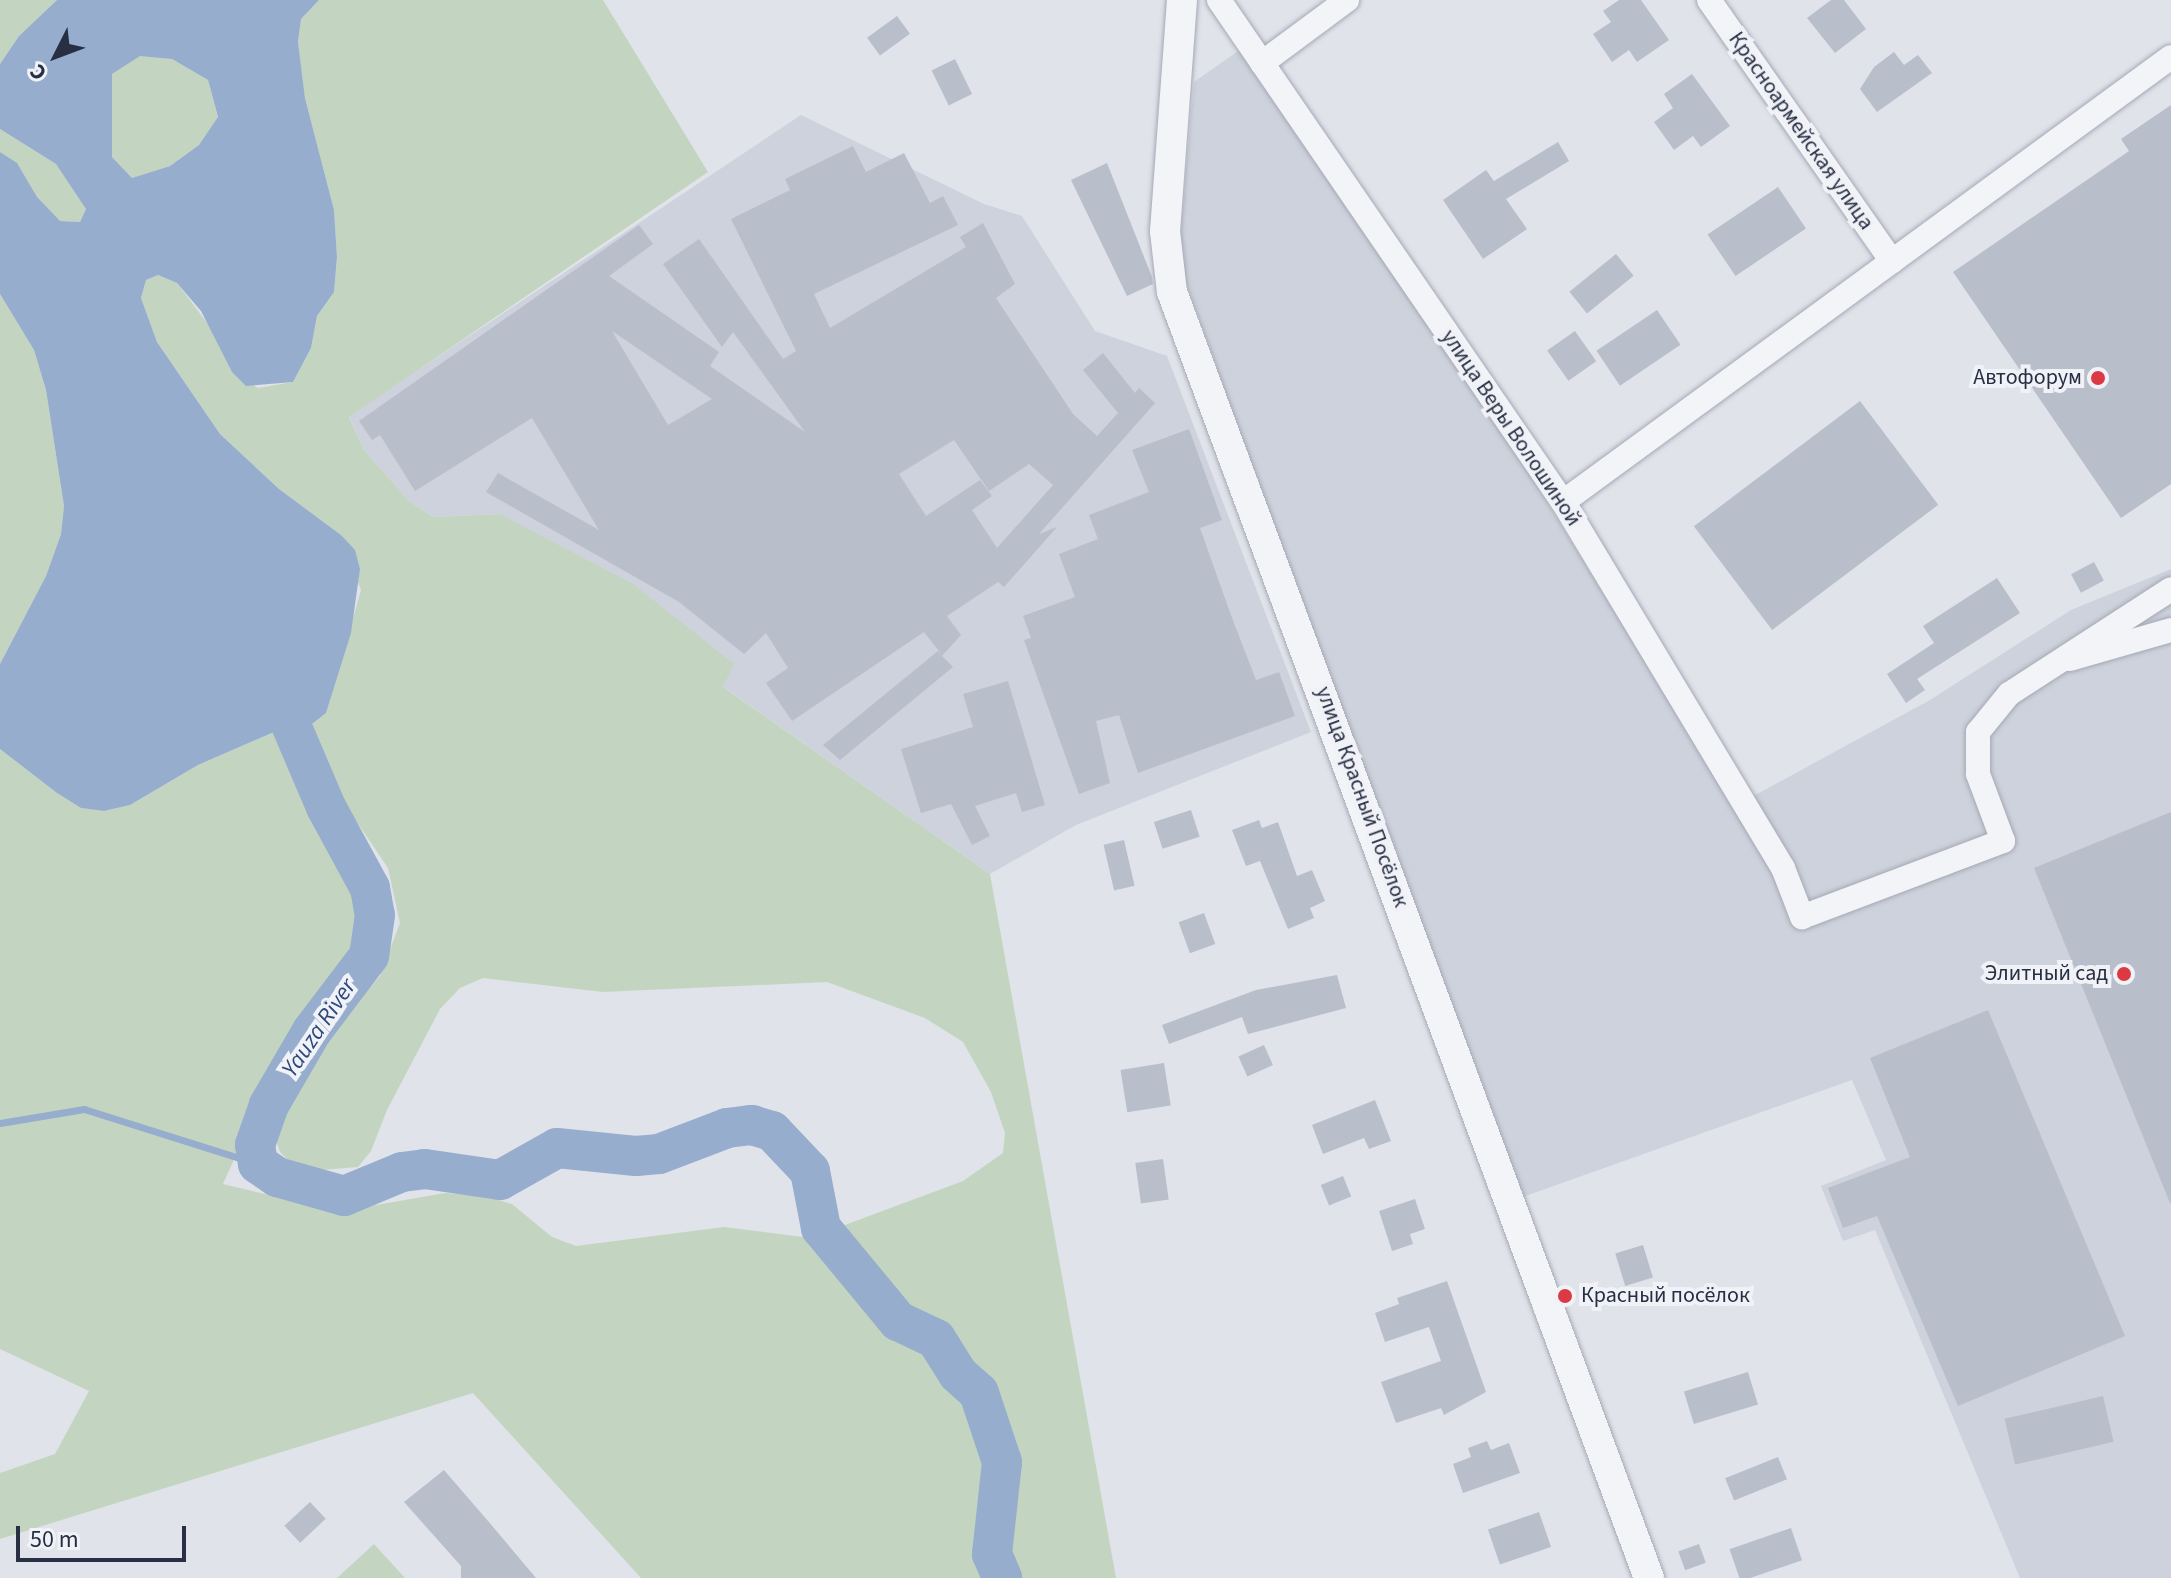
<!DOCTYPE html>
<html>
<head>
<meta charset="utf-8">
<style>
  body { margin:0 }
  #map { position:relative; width:2171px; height:1578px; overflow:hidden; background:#e0e3ea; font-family:"Source Sans 3",sans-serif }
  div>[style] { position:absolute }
  .built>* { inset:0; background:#cdd2dc }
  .green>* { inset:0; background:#c3d5c0 }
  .water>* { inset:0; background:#97adce }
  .stream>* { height:7px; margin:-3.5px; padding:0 3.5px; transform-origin:3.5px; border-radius:3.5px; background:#97adce }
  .river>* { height:40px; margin:-20px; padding:0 20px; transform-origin:20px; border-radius:20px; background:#97adce }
  .building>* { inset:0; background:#b9becb; transform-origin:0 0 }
  .roads { filter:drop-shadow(0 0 2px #a5a9b5) drop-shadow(0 0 2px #a5a9b5) }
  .minor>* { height:24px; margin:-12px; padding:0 12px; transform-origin:12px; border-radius:12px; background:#f3f4f8 }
  .tertiary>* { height:30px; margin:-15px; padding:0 15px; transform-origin:15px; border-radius:15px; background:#f3f4f8 }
  .dots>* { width:22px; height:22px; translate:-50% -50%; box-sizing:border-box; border:4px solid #f0f2f7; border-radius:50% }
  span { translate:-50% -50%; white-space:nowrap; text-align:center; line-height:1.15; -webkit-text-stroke:8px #f0f2f7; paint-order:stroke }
  .street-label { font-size:22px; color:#272f43 }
  .poi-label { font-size:22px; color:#272f43 }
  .right { translate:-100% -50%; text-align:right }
  .left { translate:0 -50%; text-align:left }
  .water-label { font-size:24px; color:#2d497b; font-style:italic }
  .north { position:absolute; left:16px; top:16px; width:80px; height:80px; -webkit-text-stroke:6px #f0f2f7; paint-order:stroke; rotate:228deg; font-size:22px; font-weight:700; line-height:32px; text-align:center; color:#272f43 }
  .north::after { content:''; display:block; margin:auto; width:28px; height:36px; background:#272f43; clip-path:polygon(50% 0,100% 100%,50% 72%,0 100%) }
  .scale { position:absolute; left:16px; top:1526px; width:170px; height:36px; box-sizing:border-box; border:4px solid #272f43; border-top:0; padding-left:10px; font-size:24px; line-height:28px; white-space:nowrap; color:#272f43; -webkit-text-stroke:6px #f0f2f7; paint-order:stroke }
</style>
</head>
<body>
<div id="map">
  <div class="built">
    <i style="clip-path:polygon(1241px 49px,1509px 441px,1735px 806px,1930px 700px,2071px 610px,2171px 569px,2171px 1578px,2020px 1578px,1875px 1230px,1843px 1241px,1821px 1186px,1886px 1160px,1852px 1080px,1514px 1200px,1186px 282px,1180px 242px,1194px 82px)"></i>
    <i style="clip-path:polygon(801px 115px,984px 204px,1022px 216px,1095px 331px,1167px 356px,1311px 732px,1076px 825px,990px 874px,722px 686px,500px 514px,433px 517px,409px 501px,364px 450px,349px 416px)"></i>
  </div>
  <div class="green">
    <i style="clip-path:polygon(0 0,57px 0,19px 36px,0 64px)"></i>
    <i style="clip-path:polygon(319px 0,603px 0,708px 172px,349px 417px,364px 450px,409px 501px,433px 517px,500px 514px,633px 584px,734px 664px,723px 687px,990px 874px,1116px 1578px,641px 1578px,473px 1393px,0 1539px,0 1473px,55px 1454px,89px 1391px,0 1349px,0 749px,57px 793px,81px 808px,104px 811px,130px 805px,198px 765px,274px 732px,350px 882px,361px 917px,356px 940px,285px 1046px,223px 1184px,319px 1207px,359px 1208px,445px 1193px,486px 1196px,512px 1204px,552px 1237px,576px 1246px,724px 1227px,810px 1238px,963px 1181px,1003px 1153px,1005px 1133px,991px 1092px,963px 1042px,925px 1018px,827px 982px,603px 992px,483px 978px,460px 988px,440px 1009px,387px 1110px,371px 1151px,358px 1167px,321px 1170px,292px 1164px,280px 1152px,276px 1140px,287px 1105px,313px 1054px,380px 976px,400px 923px,388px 868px,340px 797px,312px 724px,326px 713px,361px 590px,341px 535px,279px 489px,220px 434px,157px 342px,141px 298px,146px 280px,158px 275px,177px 283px,217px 336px,232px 372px,258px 388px,293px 382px,311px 348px,317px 316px,334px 292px,337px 258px,334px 210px,305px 98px,298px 42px,301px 19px)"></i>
    <i style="clip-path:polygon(140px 55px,172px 59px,208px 80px,218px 118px,199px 145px,170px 166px,132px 178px,112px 157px,112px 74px)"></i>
    <i style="clip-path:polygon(0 129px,56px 164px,84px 199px,86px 209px,80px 222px,60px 221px,49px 212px,0 152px)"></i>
    <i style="clip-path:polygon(0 294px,34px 350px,46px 390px,64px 506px,61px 534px,46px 576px,0 664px)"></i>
    <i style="clip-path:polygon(374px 1544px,405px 1578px,337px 1578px)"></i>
  </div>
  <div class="water">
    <i style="clip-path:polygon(evenodd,57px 0,319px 0,301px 19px,298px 42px,305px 98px,334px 210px,337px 257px,334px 292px,317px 316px,311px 348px,293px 382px,246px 386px,232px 372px,201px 311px,177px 283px,158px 275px,146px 280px,141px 298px,157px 342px,220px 434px,279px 489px,341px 535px,355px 550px,360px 569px,351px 633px,326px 713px,312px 724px,274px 732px,198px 765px,130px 805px,104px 811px,81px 808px,57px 793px,0 749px,0 664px,46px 576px,61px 534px,64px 506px,46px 390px,34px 350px,0 294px,0 152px,17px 163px,37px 197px,60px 221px,80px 222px,86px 209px,56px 164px,0 129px,0 64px,19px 36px,57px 0,140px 56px,172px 59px,208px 80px,218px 117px,199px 145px,170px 166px,132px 178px,112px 157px,112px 74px,140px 56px)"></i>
  </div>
  <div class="stream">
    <i style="left:0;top:1123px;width:85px;rotate:-9.5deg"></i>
    <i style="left:84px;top:1109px;width:182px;rotate:17.5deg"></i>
  </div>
  <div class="river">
    <i style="left:271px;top:678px;width:140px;rotate:66.9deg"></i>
    <i style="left:326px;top:807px;width:92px;rotate:61.5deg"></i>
    <i style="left:370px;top:888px;width:27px;rotate:80deg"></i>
    <i style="left:375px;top:915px;width:41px;rotate:98.3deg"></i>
    <i style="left:369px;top:956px;width:94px;rotate:127.2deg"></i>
    <i style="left:312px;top:1031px;width:86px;rotate:120.2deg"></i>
    <i style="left:269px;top:1105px;width:42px;rotate:109.3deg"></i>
    <i style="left:255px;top:1145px;width:19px;rotate:81deg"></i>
    <i style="left:258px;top:1164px;width:23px;rotate:34deg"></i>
    <i style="left:277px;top:1177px;width:70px;rotate:15.8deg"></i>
    <i style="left:344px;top:1196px;width:63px;rotate:-22.5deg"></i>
    <i style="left:402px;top:1172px;width:23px;rotate:-7deg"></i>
    <i style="left:425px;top:1169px;width:76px;rotate:8.3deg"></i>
    <i style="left:500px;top:1180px;width:65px;rotate:-29.3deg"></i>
    <i style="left:557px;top:1148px;width:79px;rotate:5.8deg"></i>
    <i style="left:636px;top:1156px;width:23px;rotate:-5deg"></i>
    <i style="left:659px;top:1154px;width:73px;rotate:-20.9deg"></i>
    <i style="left:727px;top:1128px;width:25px;rotate:-7deg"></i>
    <i style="left:752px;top:1125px;width:21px;rotate:17deg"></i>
    <i style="left:772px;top:1131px;width:55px;rotate:46.5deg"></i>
    <i style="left:810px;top:1171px;width:58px;rotate:79.1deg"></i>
    <i style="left:821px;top:1228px;width:121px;rotate:50.4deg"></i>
    <i style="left:898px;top:1321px;width:42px;rotate:25.3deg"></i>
    <i style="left:936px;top:1339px;width:41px;rotate:57.8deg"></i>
    <i style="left:958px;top:1374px;width:28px;rotate:42deg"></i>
    <i style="left:979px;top:1393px;width:73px;rotate:71.6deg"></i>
    <i style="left:1002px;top:1462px;width:93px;rotate:96.2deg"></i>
    <i style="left:992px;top:1554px;width:26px;rotate:67deg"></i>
  </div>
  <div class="building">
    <i style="clip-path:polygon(1619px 0,1641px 0,1669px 40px,1637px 62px,1629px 50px,1612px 62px,1593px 34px,1611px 22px,1603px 11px)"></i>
    <i style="clip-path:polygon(1831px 0,1844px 0,1866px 29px,1835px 53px,1807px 18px)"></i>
    <i style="left:897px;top:16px;width:22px;height:37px;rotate:54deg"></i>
    <i style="clip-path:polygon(1894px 52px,1904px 65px,1918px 55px,1932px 73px,1877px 112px,1860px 89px,1874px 67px)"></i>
    <i style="left:955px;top:59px;width:39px;height:26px;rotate:64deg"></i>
    <i style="clip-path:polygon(1692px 74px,1730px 126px,1701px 147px,1693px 136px,1674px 150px,1654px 122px,1673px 108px,1664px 94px)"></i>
    <i style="clip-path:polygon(2171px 105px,2171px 484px,2121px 518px,1953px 272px,2129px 151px,2121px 139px)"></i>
    <i style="clip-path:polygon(1558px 142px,1569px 161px,1506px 199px,1527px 229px,1483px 259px,1443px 200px,1486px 170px,1494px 181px)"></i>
    <i style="clip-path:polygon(evenodd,853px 146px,866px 172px,904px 153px,930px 203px,943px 196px,958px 225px,814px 294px,830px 328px,966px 247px,960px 237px,983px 223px,1015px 284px,996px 298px,1073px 414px,1097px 436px,1118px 413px,1083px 370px,1103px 353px,1135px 393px,1139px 388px,1155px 403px,1039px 534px,1057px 527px,1004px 587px,998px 582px,947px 616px,961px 635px,942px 656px,953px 667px,840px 760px,823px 745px,938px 651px,942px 655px,924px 632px,792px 721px,766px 683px,788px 668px,766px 633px,744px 654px,679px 602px,486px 492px,498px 473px,599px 530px,532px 418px,415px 491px,380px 435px,372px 440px,359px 421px,639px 225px,653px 244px,609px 276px,719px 352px,710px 366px,805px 432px,733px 332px,722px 347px,663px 264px,699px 239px,783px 359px,796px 351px,731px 219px,790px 190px,785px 179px,853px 146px,612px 331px,712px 399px,668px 425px,612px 331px,853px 146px,954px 440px,989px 491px,1029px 464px,1053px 485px,997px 548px,972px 510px,992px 496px,980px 480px,926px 516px,899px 474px,954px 440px)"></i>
    <i style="clip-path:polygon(1107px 163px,1152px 277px,1153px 284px,1127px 296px,1071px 180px)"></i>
    <i style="left:1778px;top:187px;width:50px;height:85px;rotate:56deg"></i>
    <i style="left:1616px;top:254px;width:28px;height:60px;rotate:51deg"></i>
    <i style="left:1657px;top:310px;width:42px;height:73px;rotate:56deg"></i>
    <i style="left:1575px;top:331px;width:37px;height:34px;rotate:55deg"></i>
    <i style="left:1860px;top:401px;width:130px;height:208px;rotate:53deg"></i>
    <i style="clip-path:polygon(1189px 429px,1222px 520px,1200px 528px,1232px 618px,1256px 680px,1279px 672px,1295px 716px,1138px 773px,1119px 715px,1096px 721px,1110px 783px,1079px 794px,1024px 640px,1031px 638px,1023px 616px,1075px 597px,1059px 554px,1098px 539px,1089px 515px,1149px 492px,1132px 450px)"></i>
    <i style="left:2094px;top:562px;width:21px;height:26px;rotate:62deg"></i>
    <i style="clip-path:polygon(1997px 578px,2020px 613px,1917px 679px,1925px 690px,1906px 703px,1887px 674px,1934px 643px,1923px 626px)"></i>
    <i style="clip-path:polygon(1008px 681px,1045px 805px,1022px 812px,1016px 793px,975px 806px,990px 836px,972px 845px,951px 804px,921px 813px,901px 749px,973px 727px,963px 694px)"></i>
    <i style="left:1191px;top:810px;width:28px;height:39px;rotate:72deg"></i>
    <i style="clip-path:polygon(2171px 812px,2171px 1203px,2170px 1203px,2034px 868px)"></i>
    <i style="clip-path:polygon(1259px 820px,1262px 828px,1278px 822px,1297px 876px,1312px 870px,1325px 901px,1310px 908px,1314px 918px,1288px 929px,1260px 861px,1246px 866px,1232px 830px)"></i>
    <i style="left:1124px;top:840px;width:47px;height:21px;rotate:77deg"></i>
    <i style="left:1204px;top:913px;width:33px;height:27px;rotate:70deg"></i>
    <i style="clip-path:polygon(1337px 975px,1346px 1008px,1248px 1034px,1242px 1017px,1169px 1044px,1162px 1025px,1256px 990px)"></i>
    <i style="clip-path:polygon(1988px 1010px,2125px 1336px,1958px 1406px,1877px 1216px,1843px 1228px,1828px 1188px,1910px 1157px,1870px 1058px)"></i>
    <i style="left:1264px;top:1045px;width:22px;height:28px;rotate:66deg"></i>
    <i style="left:1164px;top:1063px;width:43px;height:44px;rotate:81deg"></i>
    <i style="clip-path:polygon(1375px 1100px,1391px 1141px,1369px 1149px,1364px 1138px,1323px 1154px,1312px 1125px)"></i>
    <i style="left:1163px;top:1159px;width:41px;height:28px;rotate:82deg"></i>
    <i style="left:1343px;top:1176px;width:22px;height:24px;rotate:68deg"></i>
    <i style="clip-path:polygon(1415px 1199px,1425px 1229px,1410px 1234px,1413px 1244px,1392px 1251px,1379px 1211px)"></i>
    <i style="left:1643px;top:1245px;width:34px;height:29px;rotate:73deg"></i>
    <i style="clip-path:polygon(1447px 1281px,1486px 1392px,1444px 1415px,1441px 1408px,1396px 1423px,1381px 1382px,1441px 1361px,1429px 1327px,1385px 1342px,1375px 1313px,1399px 1304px,1397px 1298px)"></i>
    <i style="left:1748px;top:1372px;width:34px;height:67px;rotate:73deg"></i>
    <i style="left:2103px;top:1396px;width:47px;height:101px;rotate:77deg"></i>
    <i style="clip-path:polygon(1487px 1441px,1491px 1450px,1509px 1443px,1520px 1473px,1463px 1493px,1453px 1464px,1471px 1457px,1468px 1448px)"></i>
    <i style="left:1778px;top:1457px;width:24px;height:57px;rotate:68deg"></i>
    <i style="clip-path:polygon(444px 1470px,488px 1521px,536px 1578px,461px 1578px,461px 1566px,404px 1502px)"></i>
    <i style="left:310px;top:1502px;width:23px;height:35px;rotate:47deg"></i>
    <i style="left:1539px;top:1512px;width:37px;height:54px;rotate:71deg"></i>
    <i style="left:1791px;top:1528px;width:34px;height:65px;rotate:71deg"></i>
    <i style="left:1699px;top:1544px;width:20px;height:22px;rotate:70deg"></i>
  </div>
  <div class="roads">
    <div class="minor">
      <i style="left:1219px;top:0;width:609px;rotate:55.58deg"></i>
      <i style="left:1563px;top:502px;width:427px;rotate:59deg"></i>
      <i style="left:1783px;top:868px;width:53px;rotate:68.8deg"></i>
      <i style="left:1802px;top:917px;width:215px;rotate:-20.7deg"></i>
      <i style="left:2003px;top:841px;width:72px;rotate:-110.5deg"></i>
      <i style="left:1978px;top:774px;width:42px;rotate:-90deg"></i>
      <i style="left:1978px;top:732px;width:49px;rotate:-50.8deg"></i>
      <i style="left:2009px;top:694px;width:193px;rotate:-32.9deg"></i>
      <i style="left:1709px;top:0;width:319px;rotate:55deg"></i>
      <i style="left:1262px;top:63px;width:106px;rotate:-36.5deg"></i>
      <i style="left:1563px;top:502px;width:753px;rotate:-36.2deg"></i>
      <i style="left:2070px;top:659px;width:105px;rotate:-16deg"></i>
    </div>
    <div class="tertiary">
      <i style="left:1182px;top:0;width:232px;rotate:94.2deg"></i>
      <i style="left:1165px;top:231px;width:61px;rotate:83.5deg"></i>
      <i style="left:1172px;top:292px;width:1372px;rotate:69.65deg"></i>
    </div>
  </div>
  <div class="dots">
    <i style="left:2098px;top:378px;background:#db3943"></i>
    <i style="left:2124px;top:974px;background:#db3943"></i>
    <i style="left:1565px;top:1296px;background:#db3943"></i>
  </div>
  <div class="street-label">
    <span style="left:1801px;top:131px;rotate:55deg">Красноармейская улица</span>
    <span style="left:1511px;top:428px;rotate:56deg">улица Веры Волошиной</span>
    <span style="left:1362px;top:797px;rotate:70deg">улица Красный Посёлок</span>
  </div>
  <div class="poi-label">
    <span class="right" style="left:2082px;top:378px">Автофорум</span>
    <span class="right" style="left:2108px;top:974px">Элитный сад</span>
    <span class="left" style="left:1581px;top:1296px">Красный посёлок</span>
  </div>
  <div class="water-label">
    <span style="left:319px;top:1028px;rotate:-56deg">Yauza River</span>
  </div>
  <div class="north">С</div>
  <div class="scale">50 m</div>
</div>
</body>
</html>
